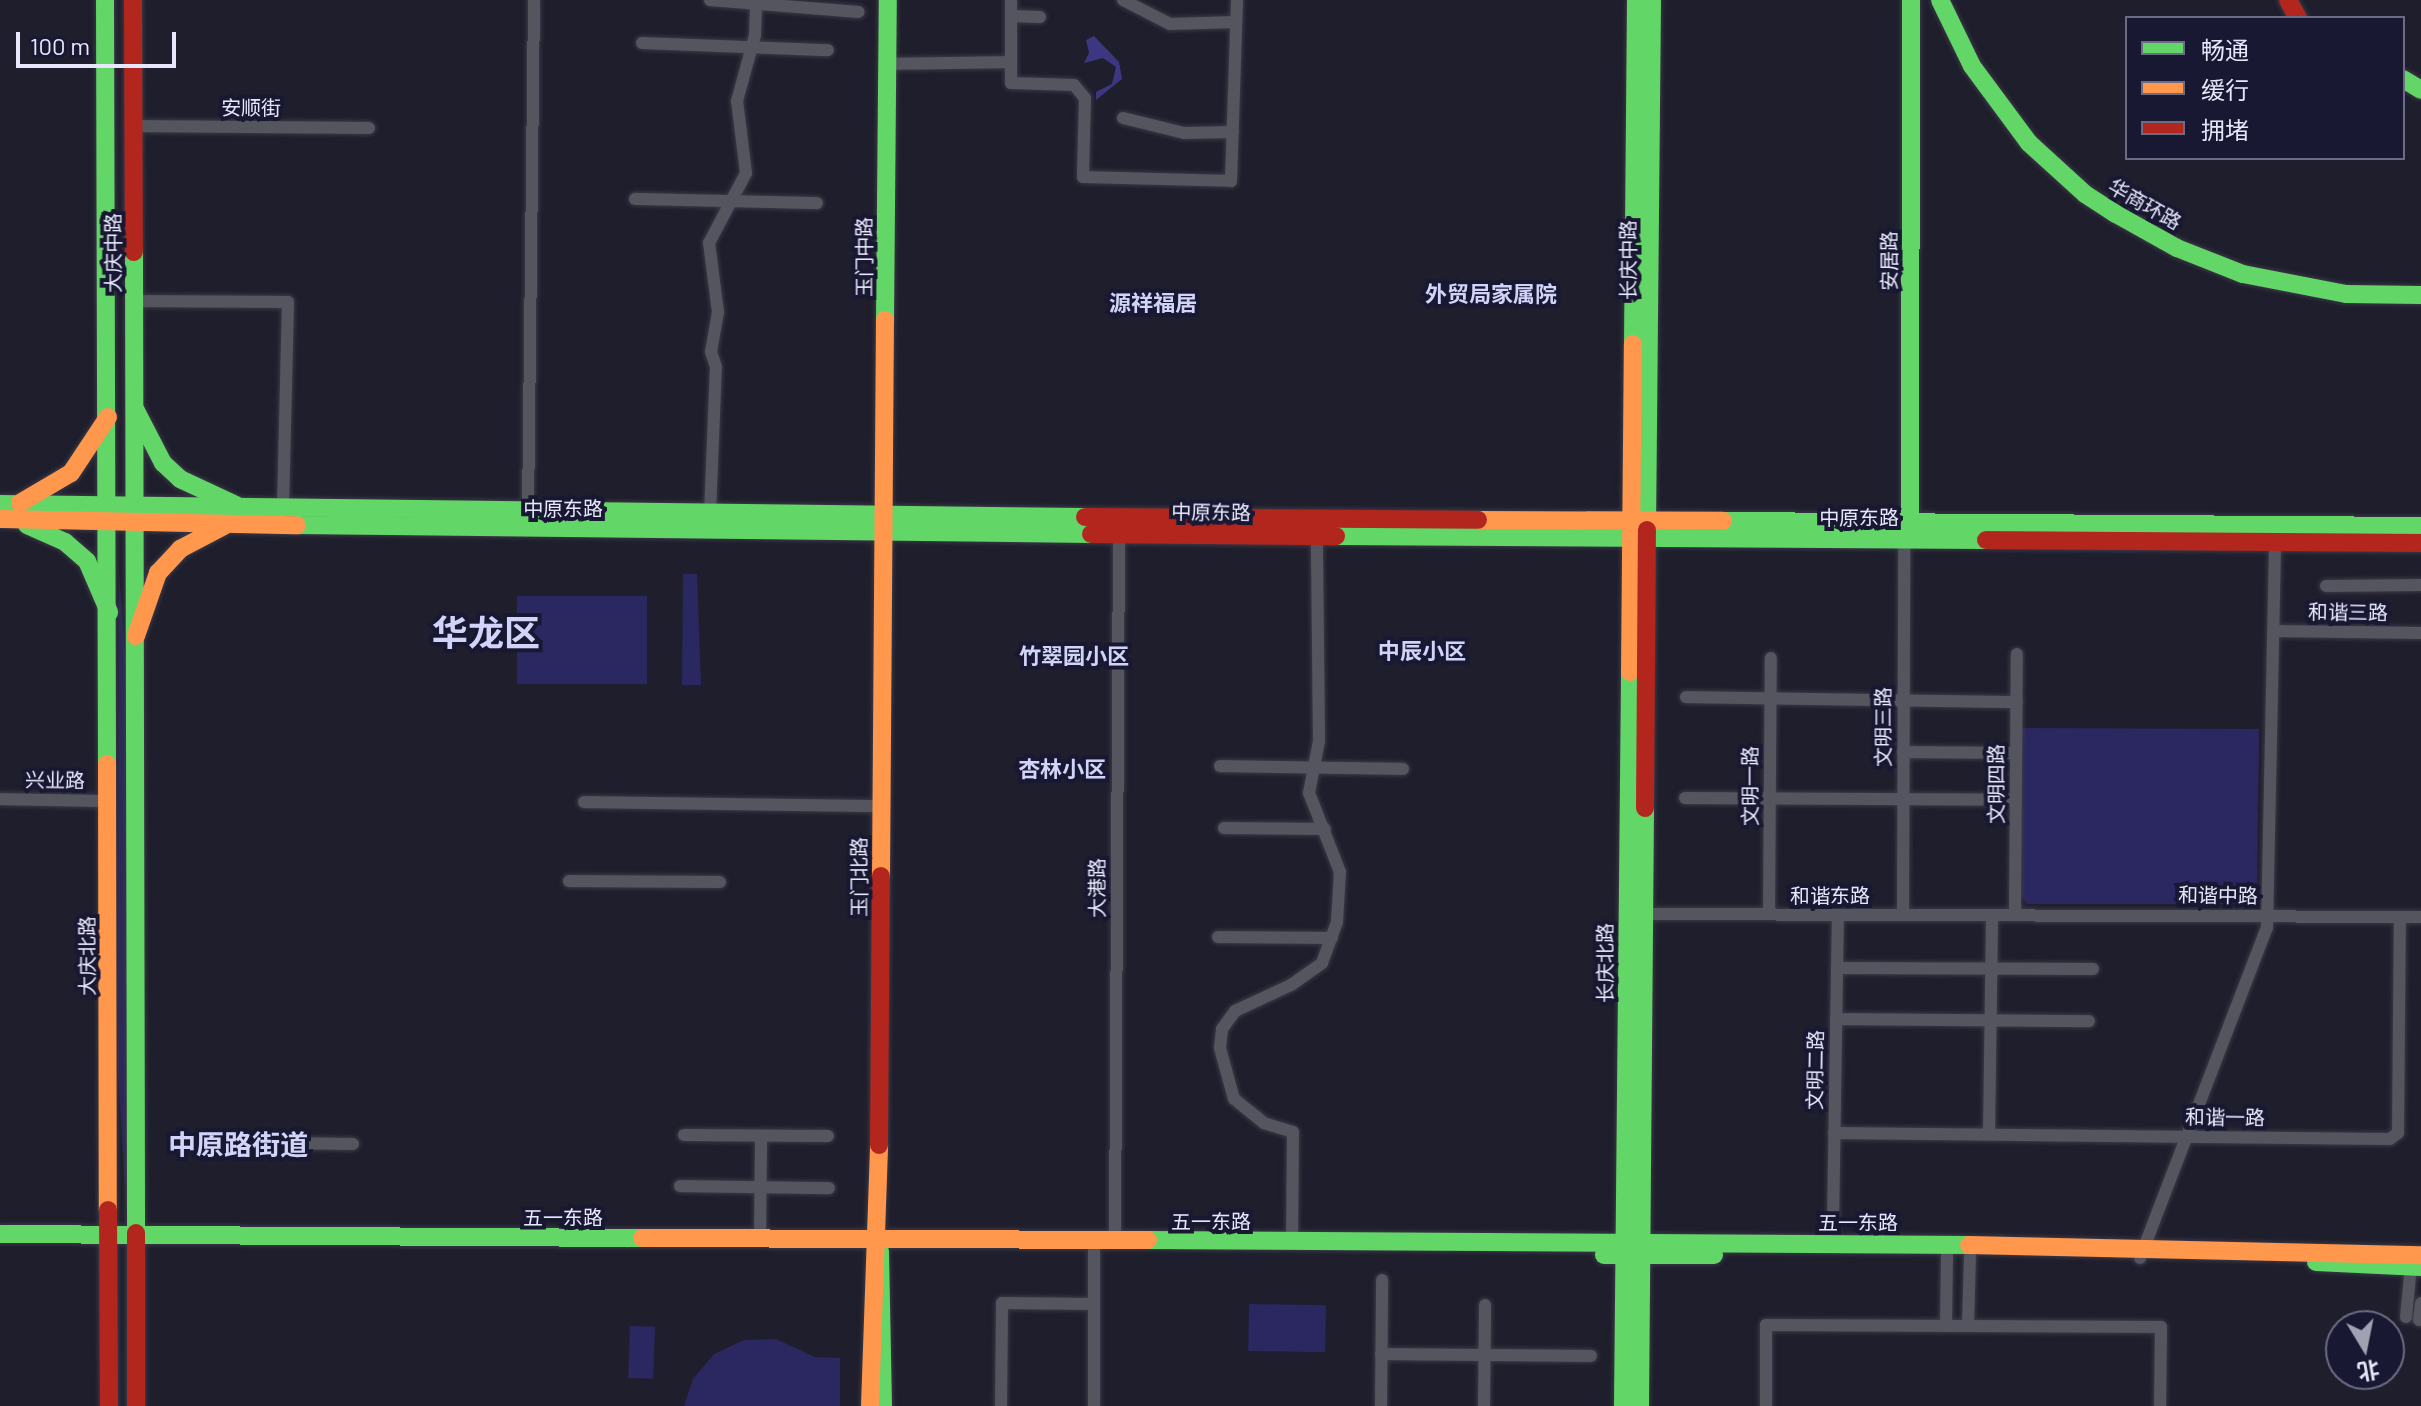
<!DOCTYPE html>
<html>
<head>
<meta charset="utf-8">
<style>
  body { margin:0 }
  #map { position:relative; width:2421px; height:1406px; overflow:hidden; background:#1f1e2c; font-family:Barlow,"Noto Sans SC",sans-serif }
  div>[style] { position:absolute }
  .green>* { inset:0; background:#2b2760; transform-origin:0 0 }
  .water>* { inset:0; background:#3c3780 }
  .roads { filter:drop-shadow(0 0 2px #3a3946) drop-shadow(0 0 2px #3a3946) }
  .street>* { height:12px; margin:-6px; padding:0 6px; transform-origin:6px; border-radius:6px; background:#555560 }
  .fast>* { height:18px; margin:-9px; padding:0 9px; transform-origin:9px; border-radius:9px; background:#63d668 }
  .slow>* { height:18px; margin:-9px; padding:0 9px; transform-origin:9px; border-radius:9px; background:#ff974d }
  .jam>* { height:18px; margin:-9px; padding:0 9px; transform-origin:9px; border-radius:9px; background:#b3261e }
  span { translate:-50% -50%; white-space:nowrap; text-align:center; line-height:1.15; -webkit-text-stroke:8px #191832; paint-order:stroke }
  .street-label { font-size:20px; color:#e6e7fa }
  .neighbourhood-label { font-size:22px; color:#d1d4f8; font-weight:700 }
  .district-label { font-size:28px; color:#d1d4f8; font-weight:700 }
  .town-label { font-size:36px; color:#d1d4f8; font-weight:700 }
  .legend { position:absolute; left:2125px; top:16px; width:280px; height:144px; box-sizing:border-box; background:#191832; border:2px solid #6b6b82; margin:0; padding:10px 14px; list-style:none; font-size:24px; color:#e6e7fa }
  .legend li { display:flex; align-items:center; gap:16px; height:40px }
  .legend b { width:40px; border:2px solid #6b6b82 }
  .north { position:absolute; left:2325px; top:1310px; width:80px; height:80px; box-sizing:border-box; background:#191832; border:2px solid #6b6b82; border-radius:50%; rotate:170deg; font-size:22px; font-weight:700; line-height:32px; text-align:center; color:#e6e7fa }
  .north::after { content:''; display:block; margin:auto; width:28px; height:36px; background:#a0a1b2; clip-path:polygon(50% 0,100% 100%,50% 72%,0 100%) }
  .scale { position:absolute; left:16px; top:32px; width:160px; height:36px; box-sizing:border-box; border:4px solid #e6e7fa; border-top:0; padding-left:10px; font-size:24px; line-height:28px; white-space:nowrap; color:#e6e7fa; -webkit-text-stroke:6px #191832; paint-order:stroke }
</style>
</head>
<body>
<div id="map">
  <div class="green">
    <i style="clip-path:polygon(119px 572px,127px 678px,126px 1207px,118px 1069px)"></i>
    <i style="clip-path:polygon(683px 574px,697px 574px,701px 685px,682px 685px)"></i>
    <i style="left:517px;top:596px;width:130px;height:88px"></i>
    <i style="clip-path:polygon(2020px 728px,2259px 729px,2257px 899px,2250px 904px,2027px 904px,2022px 897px)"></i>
    <i style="left:1249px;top:1304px;width:77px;height:47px;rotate:1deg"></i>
    <i style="left:630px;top:1326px;width:25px;height:52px;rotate:2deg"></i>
    <i style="clip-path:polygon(776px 1339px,815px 1357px,840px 1358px,840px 1406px,684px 1406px,693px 1379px,714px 1354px,744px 1340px)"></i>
  </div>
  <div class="water">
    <i style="clip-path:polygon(1094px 36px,1119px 62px,1122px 79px,1096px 100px,1096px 92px,1112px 84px,1116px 67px,1103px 58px,1084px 63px,1089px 53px,1086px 40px)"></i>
  </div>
  <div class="roads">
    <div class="street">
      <i style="left:710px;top:0;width:149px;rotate:4.6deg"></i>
      <i style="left:1011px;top:0;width:83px;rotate:90deg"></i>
      <i style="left:1011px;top:83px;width:63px;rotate:1.8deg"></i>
      <i style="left:1074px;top:85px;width:17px;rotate:50deg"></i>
      <i style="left:1085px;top:98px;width:79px;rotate:91.5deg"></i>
      <i style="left:1083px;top:177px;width:148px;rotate:1.5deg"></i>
      <i style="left:1231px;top:181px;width:181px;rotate:-88.1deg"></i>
      <i style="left:1123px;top:0;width:53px;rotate:27.1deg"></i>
      <i style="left:1170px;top:24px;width:66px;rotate:-1.7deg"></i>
      <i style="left:1011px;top:16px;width:29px;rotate:2deg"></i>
      <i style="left:642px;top:43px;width:186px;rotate:2.2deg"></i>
      <i style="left:887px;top:64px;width:124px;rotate:-0.9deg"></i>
      <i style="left:1123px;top:118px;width:63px;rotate:13.8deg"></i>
      <i style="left:1184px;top:133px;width:49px;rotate:-1.2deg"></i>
      <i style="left:134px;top:126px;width:235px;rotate:0.5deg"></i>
      <i style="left:635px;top:199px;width:182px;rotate:1.3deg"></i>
      <i style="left:135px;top:301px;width:153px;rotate:0.4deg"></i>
      <i style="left:288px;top:302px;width:207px;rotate:91.4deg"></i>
      <i style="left:528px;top:513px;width:513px;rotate:-89.33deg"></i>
      <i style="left:710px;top:514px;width:147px;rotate:-87.7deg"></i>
      <i style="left:716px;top:367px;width:16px;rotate:-108deg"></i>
      <i style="left:711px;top:352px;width:41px;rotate:-80.1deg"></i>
      <i style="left:718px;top:312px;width:70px;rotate:-97.4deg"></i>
      <i style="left:709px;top:243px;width:79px;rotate:-62.1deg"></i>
      <i style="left:746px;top:173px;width:73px;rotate:-97.1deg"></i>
      <i style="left:737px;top:101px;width:68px;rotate:-74.7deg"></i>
      <i style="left:755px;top:35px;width:32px;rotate:-88deg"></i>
      <i style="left:2326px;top:586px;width:95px;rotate:-0.6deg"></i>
      <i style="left:2274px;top:631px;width:147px;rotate:0.8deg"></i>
      <i style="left:1686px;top:697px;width:331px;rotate:0.9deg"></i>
      <i style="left:1903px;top:752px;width:113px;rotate:0.5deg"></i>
      <i style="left:1220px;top:766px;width:183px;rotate:0.9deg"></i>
      <i style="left:1685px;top:798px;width:331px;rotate:0.3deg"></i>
      <i style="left:0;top:799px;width:109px;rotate:1.1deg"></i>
      <i style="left:584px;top:802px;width:298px;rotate:0.8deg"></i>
      <i style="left:1224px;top:828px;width:101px;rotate:0.6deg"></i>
      <i style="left:569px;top:881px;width:151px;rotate:0.4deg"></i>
      <i style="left:1644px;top:914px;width:777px;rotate:0.22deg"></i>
      <i style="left:1769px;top:914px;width:256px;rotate:-89.6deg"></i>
      <i style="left:1903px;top:915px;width:376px;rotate:-89.8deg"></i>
      <i style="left:2015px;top:915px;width:261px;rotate:-89.6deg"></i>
      <i style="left:1218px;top:937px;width:114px;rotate:0.5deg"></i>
      <i style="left:1837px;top:968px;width:256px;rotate:0.2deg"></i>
      <i style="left:1836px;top:1019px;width:253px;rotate:0.5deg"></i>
      <i style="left:1834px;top:1133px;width:556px;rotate:0.62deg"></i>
      <i style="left:2390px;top:1139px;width:10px;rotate:-37deg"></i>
      <i style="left:2398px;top:1133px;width:216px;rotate:-89.5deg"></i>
      <i style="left:1989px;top:1134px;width:219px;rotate:-89.2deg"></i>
      <i style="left:684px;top:1135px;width:144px;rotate:0.4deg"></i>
      <i style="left:281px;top:1143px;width:72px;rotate:0.8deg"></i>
      <i style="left:680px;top:1186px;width:149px;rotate:0.8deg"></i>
      <i style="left:1833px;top:1226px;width:311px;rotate:-89.1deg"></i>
      <i style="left:760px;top:1239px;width:103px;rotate:-89.4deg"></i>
      <i style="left:1115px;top:1243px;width:710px;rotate:-89.68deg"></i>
      <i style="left:1292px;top:1244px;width:112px;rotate:-89.5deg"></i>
      <i style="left:1293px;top:1132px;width:30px;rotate:-163deg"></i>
      <i style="left:1264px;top:1123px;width:38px;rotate:-141deg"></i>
      <i style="left:1234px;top:1099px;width:53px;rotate:-105.4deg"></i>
      <i style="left:1220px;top:1048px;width:19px;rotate:-84deg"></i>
      <i style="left:1222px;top:1029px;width:22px;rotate:-54deg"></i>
      <i style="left:1235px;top:1011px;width:62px;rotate:-24.9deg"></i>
      <i style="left:1291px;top:985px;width:38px;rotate:-35deg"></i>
      <i style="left:1322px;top:963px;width:44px;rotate:-69.9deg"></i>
      <i style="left:1337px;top:922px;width:50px;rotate:-86.6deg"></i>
      <i style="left:1340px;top:872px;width:85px;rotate:-111.4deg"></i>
      <i style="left:1309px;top:793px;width:53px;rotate:-79.1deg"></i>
      <i style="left:1319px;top:741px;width:206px;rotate:-90.6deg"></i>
      <i style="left:2140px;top:1258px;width:354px;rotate:-69deg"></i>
      <i style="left:2267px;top:928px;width:386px;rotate:-88.8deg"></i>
      <i style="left:2406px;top:1317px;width:51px;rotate:-84.4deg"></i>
      <i style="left:2419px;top:1320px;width:17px;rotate:-83deg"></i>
      <i style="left:1946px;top:1326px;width:71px;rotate:-89.2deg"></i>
      <i style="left:1968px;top:1326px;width:70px;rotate:-88.4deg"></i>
      <i style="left:1381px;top:1354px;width:210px;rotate:0.5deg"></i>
      <i style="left:1001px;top:1406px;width:103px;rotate:-89.4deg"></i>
      <i style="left:1002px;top:1303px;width:92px;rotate:0.6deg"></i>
      <i style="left:1094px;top:1406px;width:164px;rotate:-90deg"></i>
      <i style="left:1381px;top:1406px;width:126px;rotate:-89.5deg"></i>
      <i style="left:1484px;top:1406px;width:101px;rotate:-89.4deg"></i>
      <i style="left:1766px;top:1406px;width:81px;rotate:-90deg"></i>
      <i style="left:1766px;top:1325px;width:395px;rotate:0.3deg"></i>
      <i style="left:2161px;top:1327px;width:79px;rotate:90.7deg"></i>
    </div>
    <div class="fast">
      <i style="left:105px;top:0;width:764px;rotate:89.85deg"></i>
      <i style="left:1940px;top:0;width:73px;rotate:64.1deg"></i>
      <i style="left:1972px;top:66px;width:96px;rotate:53.5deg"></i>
      <i style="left:2029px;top:143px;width:76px;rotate:42.3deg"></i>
      <i style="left:2085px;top:194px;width:37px;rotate:33deg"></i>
      <i style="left:2116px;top:214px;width:70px;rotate:29.1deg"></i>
      <i style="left:2177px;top:248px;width:71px;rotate:21.5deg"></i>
      <i style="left:2243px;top:274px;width:105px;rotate:11deg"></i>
      <i style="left:2346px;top:294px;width:75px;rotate:0.8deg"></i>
      <i style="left:2403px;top:79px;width:21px;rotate:31deg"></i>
      <i style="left:134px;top:252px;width:981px;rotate:89.88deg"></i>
      <i style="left:885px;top:320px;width:320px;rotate:-89.5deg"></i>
      <i style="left:1633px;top:344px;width:344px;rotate:-89.5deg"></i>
      <i style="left:135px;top:409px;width:61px;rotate:62.6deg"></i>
      <i style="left:163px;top:463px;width:23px;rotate:43deg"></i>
      <i style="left:180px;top:479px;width:62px;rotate:24.9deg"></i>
      <i style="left:0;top:504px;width:1085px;rotate:0.69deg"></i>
      <i style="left:1723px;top:521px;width:698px;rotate:0.41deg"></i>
      <i style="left:1910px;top:523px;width:523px;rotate:-89.89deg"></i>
      <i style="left:27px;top:525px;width:42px;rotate:24.1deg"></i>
      <i style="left:65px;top:542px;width:29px;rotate:41deg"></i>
      <i style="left:87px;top:561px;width:56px;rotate:66.7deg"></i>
      <i style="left:297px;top:525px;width:794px;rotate:0.65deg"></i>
      <i style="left:1647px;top:530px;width:530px;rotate:-89.46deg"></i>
      <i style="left:1336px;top:536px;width:650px;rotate:0.35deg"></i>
      <i style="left:0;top:1234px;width:642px;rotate:0.36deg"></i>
      <i style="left:1148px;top:1240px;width:821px;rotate:0.35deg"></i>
      <i style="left:880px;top:1251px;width:155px;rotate:88.9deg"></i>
      <i style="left:1604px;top:1255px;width:110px"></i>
      <i style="left:2316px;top:1262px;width:105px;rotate:2.7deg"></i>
      <i style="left:1623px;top:1406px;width:734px;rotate:-89.45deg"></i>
      <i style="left:1640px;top:1406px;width:598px;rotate:-89.52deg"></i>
    </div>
    <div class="slow">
      <i style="left:20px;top:503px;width:59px;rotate:-30.5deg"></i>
      <i style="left:71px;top:473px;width:67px;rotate:-56.5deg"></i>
      <i style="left:0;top:519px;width:297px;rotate:1.2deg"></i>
      <i style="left:1478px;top:520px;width:245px;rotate:0.2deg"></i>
      <i style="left:136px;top:636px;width:67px;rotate:-70.8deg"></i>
      <i style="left:158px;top:573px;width:33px;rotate:-47deg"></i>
      <i style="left:180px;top:549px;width:50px;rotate:-27.6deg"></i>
      <i style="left:1630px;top:672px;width:328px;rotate:-89.5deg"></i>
      <i style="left:107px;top:764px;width:446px;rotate:89.9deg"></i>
      <i style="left:881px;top:876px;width:556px;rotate:-89.59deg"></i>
      <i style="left:642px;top:1238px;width:506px;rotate:0.23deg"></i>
      <i style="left:1969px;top:1245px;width:452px;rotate:1.3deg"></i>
      <i style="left:870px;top:1406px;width:261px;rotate:-88deg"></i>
    </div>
    <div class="jam">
      <i style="left:133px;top:0;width:252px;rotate:89.8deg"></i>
      <i style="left:2288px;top:0;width:21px;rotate:61deg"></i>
      <i style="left:1085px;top:517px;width:393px;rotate:0.4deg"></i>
      <i style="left:1091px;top:534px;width:245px;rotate:0.5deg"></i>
      <i style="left:1986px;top:540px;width:435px;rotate:0.4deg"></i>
      <i style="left:1645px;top:808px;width:278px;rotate:-89.6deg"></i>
      <i style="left:879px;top:1145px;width:269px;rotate:-89.6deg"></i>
      <i style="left:108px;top:1210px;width:196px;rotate:89.7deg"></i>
      <i style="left:136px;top:1233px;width:173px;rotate:90deg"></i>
    </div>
  </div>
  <div class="street-label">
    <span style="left:251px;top:107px">安顺街</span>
    <span style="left:2145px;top:204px;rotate:30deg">华商环路</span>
    <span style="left:113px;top:253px;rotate:-90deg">大庆中路</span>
    <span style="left:864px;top:257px;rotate:-90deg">玉门中路</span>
    <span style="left:1628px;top:260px;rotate:-90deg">长庆中路</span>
    <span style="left:1889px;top:261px;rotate:-90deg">安居路</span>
    <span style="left:563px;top:508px">中原东路</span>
    <span style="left:1211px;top:512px;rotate:1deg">中原东路</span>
    <span style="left:1859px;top:517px">中原东路</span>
    <span style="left:2348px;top:612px;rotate:1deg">和谐三路</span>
    <span style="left:1883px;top:727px;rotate:-90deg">文明三路</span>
    <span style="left:55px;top:780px;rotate:1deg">兴业路</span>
    <span style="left:1996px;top:784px;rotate:-90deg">文明四路</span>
    <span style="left:1750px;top:786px;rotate:-90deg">文明一路</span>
    <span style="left:859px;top:877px;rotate:-90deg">玉门北路</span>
    <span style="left:1097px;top:888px;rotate:-90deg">大港路</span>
    <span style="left:1830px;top:895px">和谐东路</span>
    <span style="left:2218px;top:895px;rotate:1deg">和谐中路</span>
    <span style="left:87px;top:956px;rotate:-90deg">大庆北路</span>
    <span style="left:1605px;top:963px;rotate:-90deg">长庆北路</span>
    <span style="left:1815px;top:1070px;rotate:-89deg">文明二路</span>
    <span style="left:2225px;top:1117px;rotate:1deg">和谐一路</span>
    <span style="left:563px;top:1217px">五一东路</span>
    <span style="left:1211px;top:1221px">五一东路</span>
    <span style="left:1858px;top:1222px">五一东路</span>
  </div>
  <div class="neighbourhood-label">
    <span style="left:1491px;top:294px">外贸局家属院</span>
    <span style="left:1153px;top:303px">源祥福居</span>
    <span style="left:1422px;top:651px">中辰小区</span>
    <span style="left:1074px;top:656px">竹翠园小区</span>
    <span style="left:1062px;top:769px">杏林小区</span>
  </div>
  <div class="district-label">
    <span style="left:238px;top:1144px">中原路街道</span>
  </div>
  <div class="town-label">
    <span style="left:486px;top:632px">华龙区</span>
  </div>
  <ul class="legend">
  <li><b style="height:10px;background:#63d668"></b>畅通</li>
  <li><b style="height:10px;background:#ff974d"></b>缓行</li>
  <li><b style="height:10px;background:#b3261e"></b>拥堵</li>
  </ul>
  <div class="north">北</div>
  <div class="scale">100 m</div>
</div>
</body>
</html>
